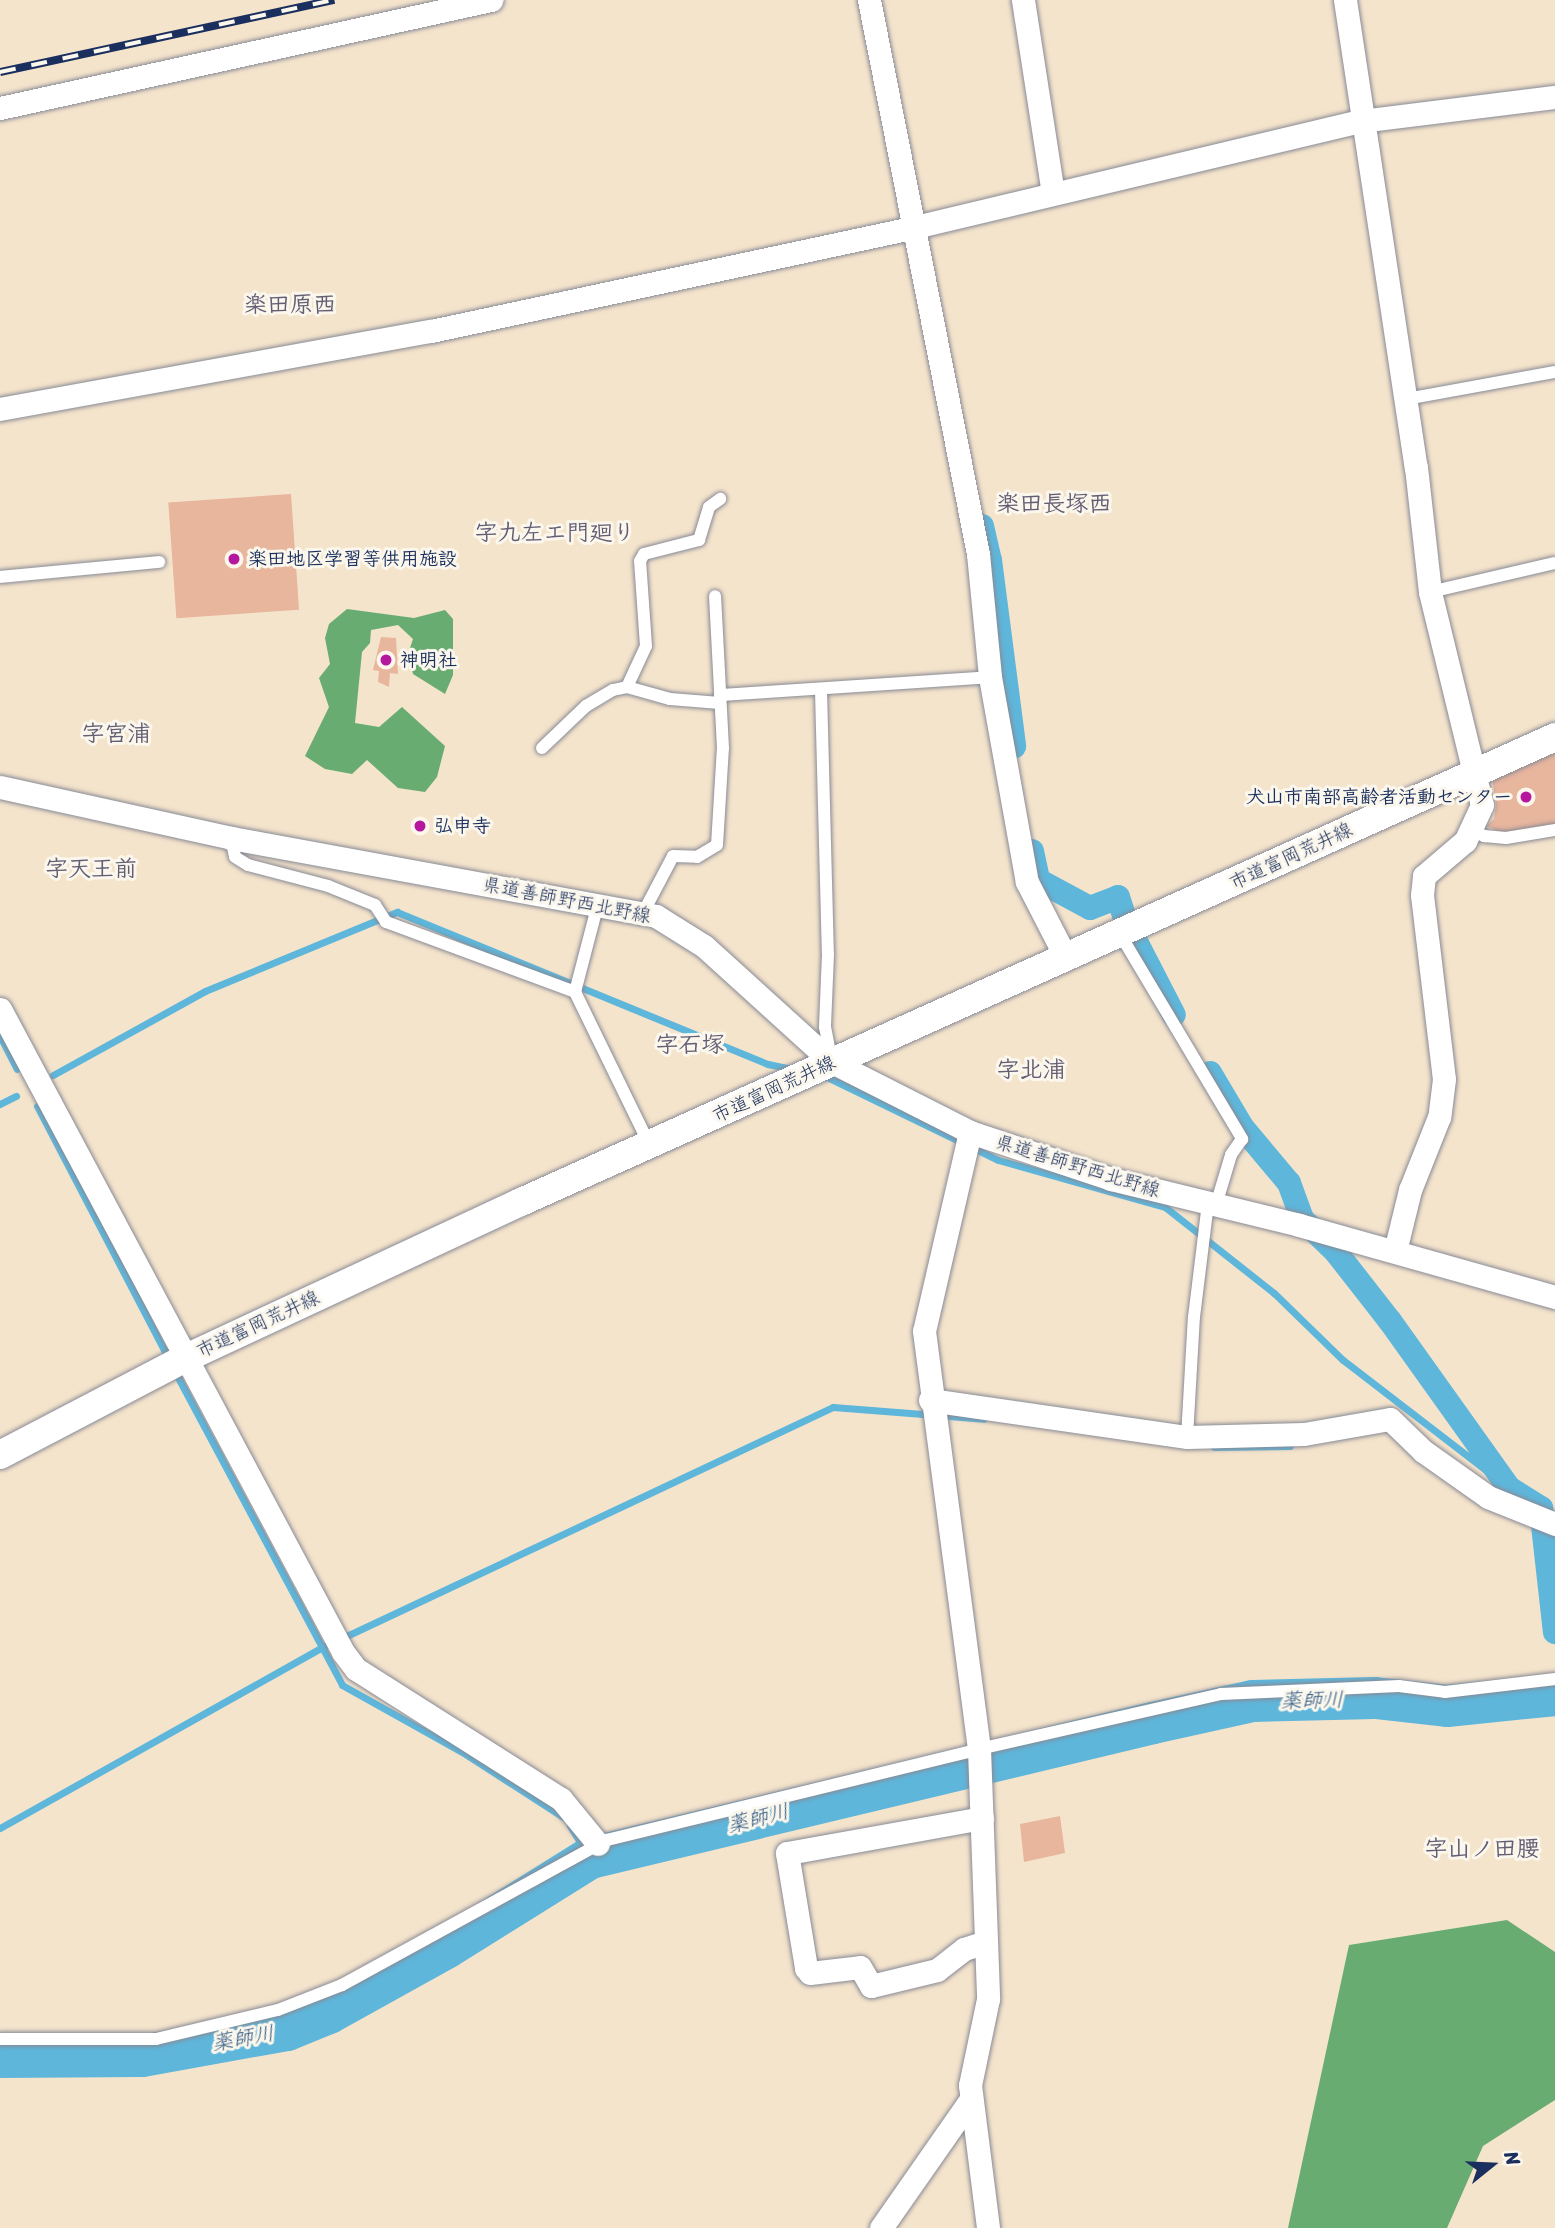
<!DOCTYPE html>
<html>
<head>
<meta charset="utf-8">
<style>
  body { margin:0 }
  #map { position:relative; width:1555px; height:2228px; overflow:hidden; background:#f5e4cc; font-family:Sriracha,"Klee One",sans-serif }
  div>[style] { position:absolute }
  .forest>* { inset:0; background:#68ac71 }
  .stream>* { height:7px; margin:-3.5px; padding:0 3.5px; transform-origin:3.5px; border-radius:3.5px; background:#5eb6db }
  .canal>* { height:24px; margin:-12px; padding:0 12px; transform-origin:12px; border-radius:12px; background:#5eb6db }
  .river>* { height:42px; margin:-21px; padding:0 21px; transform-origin:21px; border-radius:21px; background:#5eb6db }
  .building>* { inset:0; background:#e8b59d; transform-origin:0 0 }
  .roads { filter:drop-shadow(0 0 2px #888a95) drop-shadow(0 0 2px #888a95) }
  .service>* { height:12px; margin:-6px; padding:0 6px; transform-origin:6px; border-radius:6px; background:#fff }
  .minor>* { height:23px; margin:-11.5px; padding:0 11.5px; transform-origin:11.5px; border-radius:11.5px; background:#fff }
  .tertiary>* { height:28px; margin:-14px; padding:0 14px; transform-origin:14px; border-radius:14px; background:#fff }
  .rail>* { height:8px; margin-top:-4px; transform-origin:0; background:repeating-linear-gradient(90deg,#fbf7ec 0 16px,#1b2f5e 0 32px); box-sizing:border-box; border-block:2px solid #1b2f5e }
  .dots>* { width:19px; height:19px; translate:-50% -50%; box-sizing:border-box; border:4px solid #fbf7ec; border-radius:50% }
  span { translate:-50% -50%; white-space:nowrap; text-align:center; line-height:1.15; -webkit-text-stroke:6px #fbf7ec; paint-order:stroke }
  .poi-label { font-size:19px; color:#1b2f5e; font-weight:700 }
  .left { translate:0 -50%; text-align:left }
  .right { translate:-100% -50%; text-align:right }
  .street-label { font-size:19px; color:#1b2f5e }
  .water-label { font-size:21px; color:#2f5884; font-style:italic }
  .quarter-label { font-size:23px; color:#635e74; font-weight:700 }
  .north { position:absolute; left:1457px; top:2130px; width:70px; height:70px; -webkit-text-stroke:5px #fbf7ec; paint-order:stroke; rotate:72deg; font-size:19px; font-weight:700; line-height:28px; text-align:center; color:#1b2f5e }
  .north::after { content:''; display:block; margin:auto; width:24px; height:32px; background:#1b2f5e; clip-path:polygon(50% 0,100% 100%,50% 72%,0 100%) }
</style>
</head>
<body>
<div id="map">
  <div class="forest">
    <i style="clip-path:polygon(347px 609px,414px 618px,445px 610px,453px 619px,453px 675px,445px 694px,413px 674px,408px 654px,413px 639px,398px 625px,371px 630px,370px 643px,362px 652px,355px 723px,379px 727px,402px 707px,445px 746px,437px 777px,425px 792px,398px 788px,367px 760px,352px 774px,325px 769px,305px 756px,329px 707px,319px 678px,330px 664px,325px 638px,329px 624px)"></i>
    <i style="clip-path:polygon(1507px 1920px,1555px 1952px,1555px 2100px,1483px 2146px,1447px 2228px,1288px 2228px,1349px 1945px)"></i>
  </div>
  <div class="stream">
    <i style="left:0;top:1036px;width:37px;rotate:63deg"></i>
    <i style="left:53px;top:1075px;width:174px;rotate:-28.9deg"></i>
    <i style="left:205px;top:991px;width:208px;rotate:-22.4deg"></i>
    <i style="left:397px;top:912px;width:401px;rotate:22.3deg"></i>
    <i style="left:768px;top:1064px;width:25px;rotate:12deg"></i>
    <i style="left:825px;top:1076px;width:192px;rotate:25.9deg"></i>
    <i style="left:998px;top:1160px;width:173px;rotate:15.7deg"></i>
    <i style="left:1165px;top:1207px;width:139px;rotate:38.3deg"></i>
    <i style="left:1274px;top:1293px;width:96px;rotate:44.2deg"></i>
    <i style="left:1343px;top:1360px;width:210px;rotate:37.6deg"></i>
    <i style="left:0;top:1104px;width:18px;rotate:-27deg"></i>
    <i style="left:37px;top:1106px;width:286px;rotate:62.5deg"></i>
    <i style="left:174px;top:1370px;width:357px;rotate:61.9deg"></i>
    <i style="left:342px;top:1685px;width:143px;rotate:29.2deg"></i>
    <i style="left:467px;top:1755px;width:114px;rotate:32.9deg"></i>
    <i style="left:1214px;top:1447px;width:76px;rotate:-0.8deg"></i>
    <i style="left:570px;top:1826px;width:38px;rotate:58deg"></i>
    <i style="left:0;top:1828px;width:368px;rotate:-29.3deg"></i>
    <i style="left:321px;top:1648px;width:566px;rotate:-25.21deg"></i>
    <i style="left:833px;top:1407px;width:151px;rotate:4.5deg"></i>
  </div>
  <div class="canal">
    <i style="left:982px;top:526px;width:35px;rotate:77deg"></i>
    <i style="left:990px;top:560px;width:188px;rotate:82.6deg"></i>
    <i style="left:1032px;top:851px;width:30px;rotate:78deg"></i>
    <i style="left:1038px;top:880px;width:59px;rotate:28.3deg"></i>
    <i style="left:1090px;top:908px;width:30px;rotate:-21deg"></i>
    <i style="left:1118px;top:897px;width:28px;rotate:72deg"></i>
    <i style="left:1127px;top:924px;width:102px;rotate:62.7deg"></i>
    <i style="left:1210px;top:1073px;width:63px;rotate:59.3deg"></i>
    <i style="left:1242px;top:1127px;width:73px;rotate:50deg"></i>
    <i style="left:1289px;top:1183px;width:38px;rotate:70deg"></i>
    <i style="left:1302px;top:1219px;width:47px;rotate:44.1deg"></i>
    <i style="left:1336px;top:1252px;width:88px;rotate:52deg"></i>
    <i style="left:1390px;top:1321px;width:205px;rotate:54.5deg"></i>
    <i style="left:1509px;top:1488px;width:38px;rotate:32deg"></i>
    <i style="left:1541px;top:1508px;width:125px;rotate:83.6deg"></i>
  </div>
  <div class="river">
    <i style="left:0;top:2057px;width:142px;rotate:-0.4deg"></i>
    <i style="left:142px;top:2056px;width:147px;rotate:-10.2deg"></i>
    <i style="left:287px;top:2030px;width:45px;rotate:-22deg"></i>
    <i style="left:329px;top:2013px;width:134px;rotate:-29.1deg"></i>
    <i style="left:446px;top:1948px;width:170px;rotate:-32deg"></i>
    <i style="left:590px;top:1858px;width:579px;rotate:-13.48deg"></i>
    <i style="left:1153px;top:1723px;width:102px;rotate:-12.4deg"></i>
    <i style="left:1253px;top:1701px;width:122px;rotate:-1.4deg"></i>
    <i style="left:1375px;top:1698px;width:72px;rotate:6.3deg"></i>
    <i style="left:1447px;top:1706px;width:109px;rotate:-5.8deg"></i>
  </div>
  <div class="building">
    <i style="left:291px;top:494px;width:116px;height:123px;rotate:86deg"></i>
    <i style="clip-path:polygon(381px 637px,396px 638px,398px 674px,390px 673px,389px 687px,378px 682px,379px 671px,373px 670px)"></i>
    <i style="clip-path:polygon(1555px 751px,1555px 827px,1505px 834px,1486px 826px,1494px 819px,1496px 805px,1492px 776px)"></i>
    <i style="clip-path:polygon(1060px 1816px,1065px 1853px,1024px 1862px,1020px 1824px)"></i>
  </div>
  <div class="roads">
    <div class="service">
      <i style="left:1406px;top:399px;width:151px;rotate:-10.3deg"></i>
      <i style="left:0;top:577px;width:160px;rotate:-5.4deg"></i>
      <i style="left:1430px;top:592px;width:128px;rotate:-13.1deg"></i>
      <i style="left:627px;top:687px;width:45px;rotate:-65.1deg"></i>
      <i style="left:646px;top:646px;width:85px;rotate:-94deg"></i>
      <i style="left:640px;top:561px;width:8px;rotate:-60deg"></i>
      <i style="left:644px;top:554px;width:57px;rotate:-14.3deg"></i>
      <i style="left:699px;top:540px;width:34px;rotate:-73deg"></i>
      <i style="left:709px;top:507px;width:14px;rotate:-36deg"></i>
      <i style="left:821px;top:691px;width:263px;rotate:88.5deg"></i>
      <i style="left:828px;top:954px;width:73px;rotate:92.4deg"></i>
      <i style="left:825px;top:1027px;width:32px;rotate:79deg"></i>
      <i style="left:720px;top:695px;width:271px;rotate:-3.8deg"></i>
      <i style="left:542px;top:748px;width:61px;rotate:-43.7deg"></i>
      <i style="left:586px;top:706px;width:31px;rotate:-31deg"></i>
      <i style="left:613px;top:690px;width:14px;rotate:-12deg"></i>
      <i style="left:627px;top:687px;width:45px;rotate:15.6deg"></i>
      <i style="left:670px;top:699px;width:50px;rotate:4.6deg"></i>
      <i style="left:1473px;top:830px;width:13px;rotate:29deg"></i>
      <i style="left:1484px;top:836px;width:22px;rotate:5deg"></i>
      <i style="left:1506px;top:838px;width:50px;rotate:-9.3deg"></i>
      <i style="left:231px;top:838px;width:19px;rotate:78deg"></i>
      <i style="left:235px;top:857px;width:15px;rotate:32deg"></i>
      <i style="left:248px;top:865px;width:83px;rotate:14.7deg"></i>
      <i style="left:328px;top:886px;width:51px;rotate:22deg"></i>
      <i style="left:375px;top:905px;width:20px;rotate:57deg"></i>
      <i style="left:386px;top:922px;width:202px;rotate:20.3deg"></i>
      <i style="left:575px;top:992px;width:169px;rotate:64deg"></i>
      <i style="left:643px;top:913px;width:64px;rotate:-62.2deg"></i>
      <i style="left:673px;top:856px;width:24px;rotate:2deg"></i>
      <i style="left:697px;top:857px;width:23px;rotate:-31deg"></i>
      <i style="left:717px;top:845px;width:97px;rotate:-86.5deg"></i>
      <i style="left:723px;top:748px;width:152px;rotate:-93deg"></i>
      <i style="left:1120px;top:934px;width:239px;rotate:59.2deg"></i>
      <i style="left:1242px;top:1139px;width:19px;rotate:125deg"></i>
      <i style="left:1231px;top:1155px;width:52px;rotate:106.7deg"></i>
      <i style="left:575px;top:992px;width:91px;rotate:-75.4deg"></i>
      <i style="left:1187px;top:1437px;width:120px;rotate:-86.7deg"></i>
      <i style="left:1194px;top:1317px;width:115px;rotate:-83deg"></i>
      <i style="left:0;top:2039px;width:156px"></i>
      <i style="left:156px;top:2039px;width:125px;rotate:-13.4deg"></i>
      <i style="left:278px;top:2010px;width:69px;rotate:-21.3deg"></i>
      <i style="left:342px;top:1985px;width:302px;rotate:-28.7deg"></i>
      <i style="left:607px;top:1840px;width:383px;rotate:-13.7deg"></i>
      <i style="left:979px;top:1749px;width:248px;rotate:-12.8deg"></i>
      <i style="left:1221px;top:1694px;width:178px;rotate:-2.6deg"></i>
      <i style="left:1399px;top:1686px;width:46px;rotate:7.4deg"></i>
      <i style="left:1445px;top:1692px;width:111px;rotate:-6.7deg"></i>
    </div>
    <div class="minor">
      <i style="left:869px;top:0;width:565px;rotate:78.87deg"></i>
      <i style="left:978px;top:554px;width:124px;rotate:84.4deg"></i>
      <i style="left:990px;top:677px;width:208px;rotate:79.8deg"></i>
      <i style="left:1027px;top:882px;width:85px;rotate:62.8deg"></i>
      <i style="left:1023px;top:0;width:195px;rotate:81.2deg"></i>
      <i style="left:1345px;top:0;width:472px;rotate:81.4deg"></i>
      <i style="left:1416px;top:467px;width:126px;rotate:83.6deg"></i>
      <i style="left:1430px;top:592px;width:219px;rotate:76.3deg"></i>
      <i style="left:1482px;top:805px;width:40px;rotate:115deg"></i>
      <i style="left:1465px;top:841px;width:54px;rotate:139.5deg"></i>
      <i style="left:1424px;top:876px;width:19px;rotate:96deg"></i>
      <i style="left:1422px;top:895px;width:185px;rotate:83.2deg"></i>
      <i style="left:1444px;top:1079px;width:38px;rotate:97deg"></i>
      <i style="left:1439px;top:1117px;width:79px;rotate:111.7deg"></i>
      <i style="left:1410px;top:1190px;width:63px;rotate:103.8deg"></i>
      <i style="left:0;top:108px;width:503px;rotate:-12.41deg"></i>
      <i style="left:0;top:409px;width:438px;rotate:-10.3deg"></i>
      <i style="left:431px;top:331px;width:491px;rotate:-12.1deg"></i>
      <i style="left:911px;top:228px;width:463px;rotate:-13.4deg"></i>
      <i style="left:1361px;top:121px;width:195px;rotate:-7.1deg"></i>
      <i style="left:0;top:787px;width:237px;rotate:12.4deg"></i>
      <i style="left:231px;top:838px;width:432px;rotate:10.4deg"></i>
      <i style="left:656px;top:916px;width:57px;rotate:32deg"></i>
      <i style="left:704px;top:946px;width:173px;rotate:42.2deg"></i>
      <i style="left:832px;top:1062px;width:155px;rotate:26.9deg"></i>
      <i style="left:970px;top:1132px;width:149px;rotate:18.4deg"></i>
      <i style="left:1111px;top:1179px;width:194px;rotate:13.7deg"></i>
      <i style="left:1299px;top:1225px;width:266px;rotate:15.7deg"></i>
      <i style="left:0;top:1009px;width:729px;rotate:61.92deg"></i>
      <i style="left:343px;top:1652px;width:21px;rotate:53deg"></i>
      <i style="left:356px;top:1669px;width:243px;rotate:32.4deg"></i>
      <i style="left:561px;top:1799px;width:58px;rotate:50.6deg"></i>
      <i style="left:970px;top:1132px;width:204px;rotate:103deg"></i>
      <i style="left:924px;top:1331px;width:422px;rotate:82.5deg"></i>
      <i style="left:979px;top:1749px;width:250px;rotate:87.9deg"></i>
      <i style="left:988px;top:1999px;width:88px;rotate:101.8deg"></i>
      <i style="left:970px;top:2085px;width:144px;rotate:82.8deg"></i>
      <i style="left:930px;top:1400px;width:260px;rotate:8.2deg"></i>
      <i style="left:1187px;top:1437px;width:117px;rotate:-1.5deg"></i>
      <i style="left:1304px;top:1434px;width:87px;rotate:-9.9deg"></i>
      <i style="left:1390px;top:1419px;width:46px;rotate:44.1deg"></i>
      <i style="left:1423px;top:1451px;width:80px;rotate:35.3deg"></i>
      <i style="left:1488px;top:1497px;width:72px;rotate:21.9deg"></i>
      <i style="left:982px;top:1818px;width:198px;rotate:169.8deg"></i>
      <i style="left:787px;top:1853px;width:117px;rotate:80.6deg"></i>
      <i style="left:806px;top:1968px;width:6px;rotate:51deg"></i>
      <i style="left:810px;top:1973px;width:50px;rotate:-6.8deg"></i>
      <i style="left:860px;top:1967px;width:22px;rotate:60deg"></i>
      <i style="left:871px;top:1986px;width:68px;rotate:-13.6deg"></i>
      <i style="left:937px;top:1970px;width:34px;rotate:-38deg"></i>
      <i style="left:964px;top:1949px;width:22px;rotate:-18deg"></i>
      <i style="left:881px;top:2228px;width:157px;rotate:-55.1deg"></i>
    </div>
    <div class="tertiary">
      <i style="left:0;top:1455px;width:208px;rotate:-27.6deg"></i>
      <i style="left:184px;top:1359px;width:372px;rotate:-25deg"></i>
      <i style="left:521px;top:1202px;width:1134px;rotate:-24.21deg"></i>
    </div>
  </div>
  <div class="rail">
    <i style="left:0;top:72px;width:342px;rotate:-12.2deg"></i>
  </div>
  <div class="dots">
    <i style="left:234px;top:559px;background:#b5179e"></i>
    <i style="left:386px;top:660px;background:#b5179e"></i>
    <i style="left:1526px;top:797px;background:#b5179e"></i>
    <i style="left:420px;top:826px;background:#b5179e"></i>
  </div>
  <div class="poi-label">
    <span class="left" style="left:248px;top:559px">楽田地区学習等供用施設</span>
    <span class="left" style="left:400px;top:660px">神明社</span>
    <span class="right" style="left:1512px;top:797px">犬山市南部高齢者活動センター</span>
    <span class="left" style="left:434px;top:826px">弘申寺</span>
  </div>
  <div class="street-label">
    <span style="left:1291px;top:856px;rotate:-25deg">市道富岡荒井線</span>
    <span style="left:567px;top:900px;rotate:11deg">県道善師野西北野線</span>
    <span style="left:774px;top:1089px;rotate:-25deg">市道富岡荒井線</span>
    <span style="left:1078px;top:1166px;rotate:17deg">県道善師野西北野線</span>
    <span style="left:258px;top:1324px;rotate:-25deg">市道富岡荒井線</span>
  </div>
  <div class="water-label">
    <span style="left:1312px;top:1700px;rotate:-1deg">薬師川</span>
    <span style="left:758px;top:1818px;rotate:-14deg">薬師川</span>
    <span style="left:243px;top:2038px;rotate:-10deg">薬師川</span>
  </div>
  <div class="quarter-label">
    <span style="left:290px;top:305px">楽田原西</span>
    <span style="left:1054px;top:504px">楽田長塚西</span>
    <span style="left:555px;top:533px">字九左エ門廻り</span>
    <span style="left:116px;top:734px">字宮浦</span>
    <span style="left:91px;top:869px">字天王前</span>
    <span style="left:690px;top:1045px">字石塚</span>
    <span style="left:1031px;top:1070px">字北浦</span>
    <span style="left:1482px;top:1849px">字山ノ田腰</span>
  </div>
  <div class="north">N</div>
</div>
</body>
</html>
